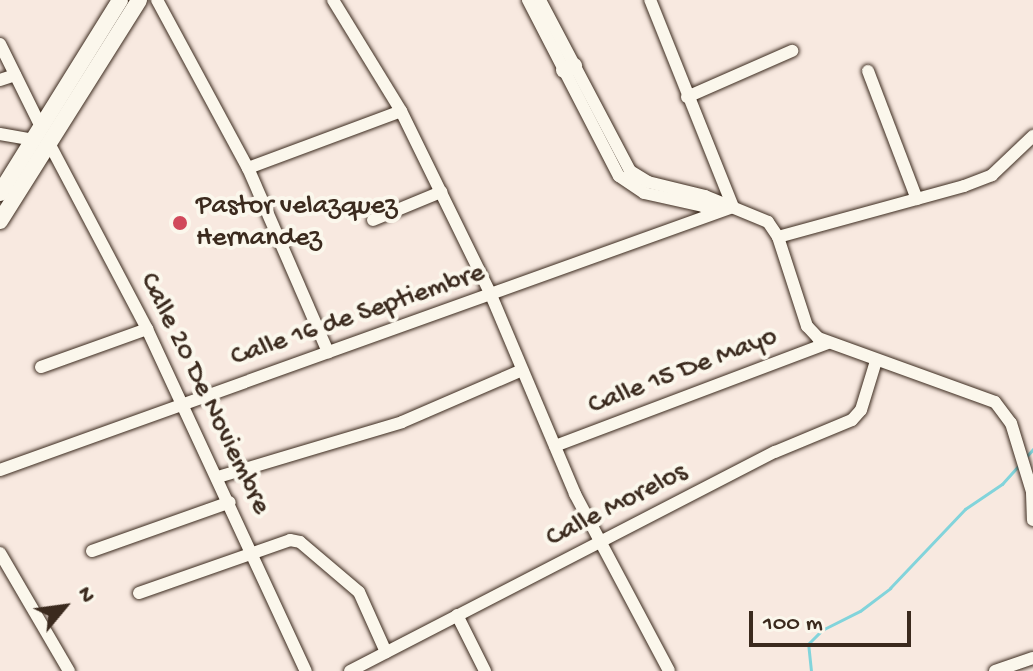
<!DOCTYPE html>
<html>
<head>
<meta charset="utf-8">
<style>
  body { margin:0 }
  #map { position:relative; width:1033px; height:671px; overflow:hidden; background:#f8e9e0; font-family:"Gochi Hand",sans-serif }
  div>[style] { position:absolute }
  .stream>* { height:3px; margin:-1.5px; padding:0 1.5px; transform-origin:1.5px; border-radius:1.5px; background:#82d4db }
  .roads { filter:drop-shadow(0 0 2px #3b2a1e) drop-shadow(0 0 2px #3b2a1e) }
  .street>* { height:12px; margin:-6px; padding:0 6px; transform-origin:6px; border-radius:6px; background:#fbf7ec }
  .secondary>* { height:16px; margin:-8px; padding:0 8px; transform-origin:8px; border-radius:8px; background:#fbf7ec }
  .dots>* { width:22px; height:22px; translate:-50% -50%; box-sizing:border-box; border:4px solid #fbf7ec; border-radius:50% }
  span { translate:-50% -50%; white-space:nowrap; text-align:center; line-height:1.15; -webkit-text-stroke:8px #fbf7ec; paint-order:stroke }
  .poi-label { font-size:28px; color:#3b2a1e }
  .left { translate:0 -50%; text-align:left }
  .street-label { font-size:28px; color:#3b2a1e }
  .north { position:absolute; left:24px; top:567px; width:80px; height:80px; -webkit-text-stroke:6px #fbf7ec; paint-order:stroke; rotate:61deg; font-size:22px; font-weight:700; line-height:32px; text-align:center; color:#3b2a1e }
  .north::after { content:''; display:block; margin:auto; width:28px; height:36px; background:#3b2a1e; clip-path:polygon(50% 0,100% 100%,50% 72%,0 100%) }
  .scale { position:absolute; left:749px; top:611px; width:162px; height:36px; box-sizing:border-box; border:4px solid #3b2a1e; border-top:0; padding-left:10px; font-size:24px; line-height:28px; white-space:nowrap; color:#3b2a1e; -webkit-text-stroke:6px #fbf7ec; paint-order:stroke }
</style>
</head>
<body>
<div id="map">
  <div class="stream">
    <i style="left:1025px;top:458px;width:12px;rotate:-48deg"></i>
    <i style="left:811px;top:671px;width:27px;rotate:-96deg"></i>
    <i style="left:808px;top:644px;width:20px;rotate:-45deg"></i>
    <i style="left:822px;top:630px;width:42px;rotate:-26.6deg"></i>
    <i style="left:860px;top:611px;width:38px;rotate:-37deg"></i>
    <i style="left:890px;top:588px;width:109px;rotate:-46.5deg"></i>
    <i style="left:965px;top:509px;width:45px;rotate:-34deg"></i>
    <i style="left:1002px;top:484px;width:27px;rotate:-48deg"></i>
  </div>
  <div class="roads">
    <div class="street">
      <i style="left:157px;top:0;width:191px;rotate:61.6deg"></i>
      <i style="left:248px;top:168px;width:201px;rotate:66.5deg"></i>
      <i style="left:333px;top:0;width:130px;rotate:58.5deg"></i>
      <i style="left:401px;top:111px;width:205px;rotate:63.9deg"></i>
      <i style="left:491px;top:295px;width:216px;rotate:67.1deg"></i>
      <i style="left:575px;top:494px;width:200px;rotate:62deg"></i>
      <i style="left:528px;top:0;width:198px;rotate:62.7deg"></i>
      <i style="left:619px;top:176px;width:30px;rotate:34deg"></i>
      <i style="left:644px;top:193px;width:60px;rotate:12.4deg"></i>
      <i style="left:703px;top:206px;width:12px;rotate:-14deg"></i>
      <i style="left:540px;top:0;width:193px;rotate:62.2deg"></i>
      <i style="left:630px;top:171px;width:21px;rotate:31deg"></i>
      <i style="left:648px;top:182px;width:59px;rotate:13.8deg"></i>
      <i style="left:705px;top:196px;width:68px;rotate:22.4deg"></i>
      <i style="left:768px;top:222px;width:18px;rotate:56deg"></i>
      <i style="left:778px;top:237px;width:94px;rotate:72deg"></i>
      <i style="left:807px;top:326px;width:16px;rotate:47deg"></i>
      <i style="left:818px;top:338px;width:188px;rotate:19.9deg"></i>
      <i style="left:995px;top:402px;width:26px;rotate:53deg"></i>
      <i style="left:1011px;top:423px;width:75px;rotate:73deg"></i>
      <i style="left:0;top:44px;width:93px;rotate:63.7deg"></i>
      <i style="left:868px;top:71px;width:137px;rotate:69.1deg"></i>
      <i style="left:0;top:80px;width:16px;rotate:-18deg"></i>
      <i style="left:687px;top:97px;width:115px;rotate:-23.7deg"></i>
      <i style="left:0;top:134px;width:34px;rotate:10deg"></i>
      <i style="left:49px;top:143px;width:210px;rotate:62.2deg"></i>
      <i style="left:147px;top:329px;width:377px;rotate:65.1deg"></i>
      <i style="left:248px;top:168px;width:163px;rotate:-20.4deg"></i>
      <i style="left:373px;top:220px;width:74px;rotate:-22.4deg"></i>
      <i style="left:778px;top:237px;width:193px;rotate:-15.3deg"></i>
      <i style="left:964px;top:186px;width:30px;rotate:-21deg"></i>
      <i style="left:992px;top:175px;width:57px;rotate:-43.6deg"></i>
      <i style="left:41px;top:367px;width:113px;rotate:-19.7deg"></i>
      <i style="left:555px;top:446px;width:292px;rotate:-20.7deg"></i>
      <i style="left:0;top:470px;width:779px;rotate:-19.74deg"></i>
      <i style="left:733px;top:207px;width:223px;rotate:-111.8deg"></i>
      <i style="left:218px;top:477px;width:192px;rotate:-16.6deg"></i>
      <i style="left:402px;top:422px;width:131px;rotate:-23.4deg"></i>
      <i style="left:1032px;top:493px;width:27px;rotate:88deg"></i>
      <i style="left:92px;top:551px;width:146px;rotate:-19.5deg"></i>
      <i style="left:0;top:553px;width:137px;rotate:59.7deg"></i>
      <i style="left:139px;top:593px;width:160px;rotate:-19.3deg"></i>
      <i style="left:290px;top:540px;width:10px;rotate:11deg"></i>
      <i style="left:300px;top:542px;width:77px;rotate:40.3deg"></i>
      <i style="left:359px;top:592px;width:66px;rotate:65.8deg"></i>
      <i style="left:457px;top:615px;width:63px;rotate:63.4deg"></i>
      <i style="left:350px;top:671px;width:478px;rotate:-27.3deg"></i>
      <i style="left:775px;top:452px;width:83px;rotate:-22.6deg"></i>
      <i style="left:852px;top:420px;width:13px;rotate:-48deg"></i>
      <i style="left:861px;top:410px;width:51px;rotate:-73deg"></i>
      <i style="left:995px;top:671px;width:40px;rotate:-18.9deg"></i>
    </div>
    <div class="secondary">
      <i style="left:564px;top:70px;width:11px;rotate:-22deg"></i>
      <i style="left:0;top:193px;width:227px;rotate:-58.1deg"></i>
      <i style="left:0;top:221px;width:261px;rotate:-57.8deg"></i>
    </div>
  </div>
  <div class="dots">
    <i style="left:180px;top:223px;background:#d1495b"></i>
  </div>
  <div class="poi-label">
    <span class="left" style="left:196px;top:223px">Pastor velazquez<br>Hernandez</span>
  </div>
  <div class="street-label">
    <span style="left:358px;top:316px;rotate:-19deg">Calle 16 de Septiembre</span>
    <span style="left:683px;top:372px;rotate:-21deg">Calle 15 De Mayo</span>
    <span style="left:204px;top:394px;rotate:64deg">Calle 20 De Noviembre</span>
    <span style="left:617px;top:506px;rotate:-27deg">Calle Morelos</span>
  </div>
  <div class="north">N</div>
  <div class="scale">100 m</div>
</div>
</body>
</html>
